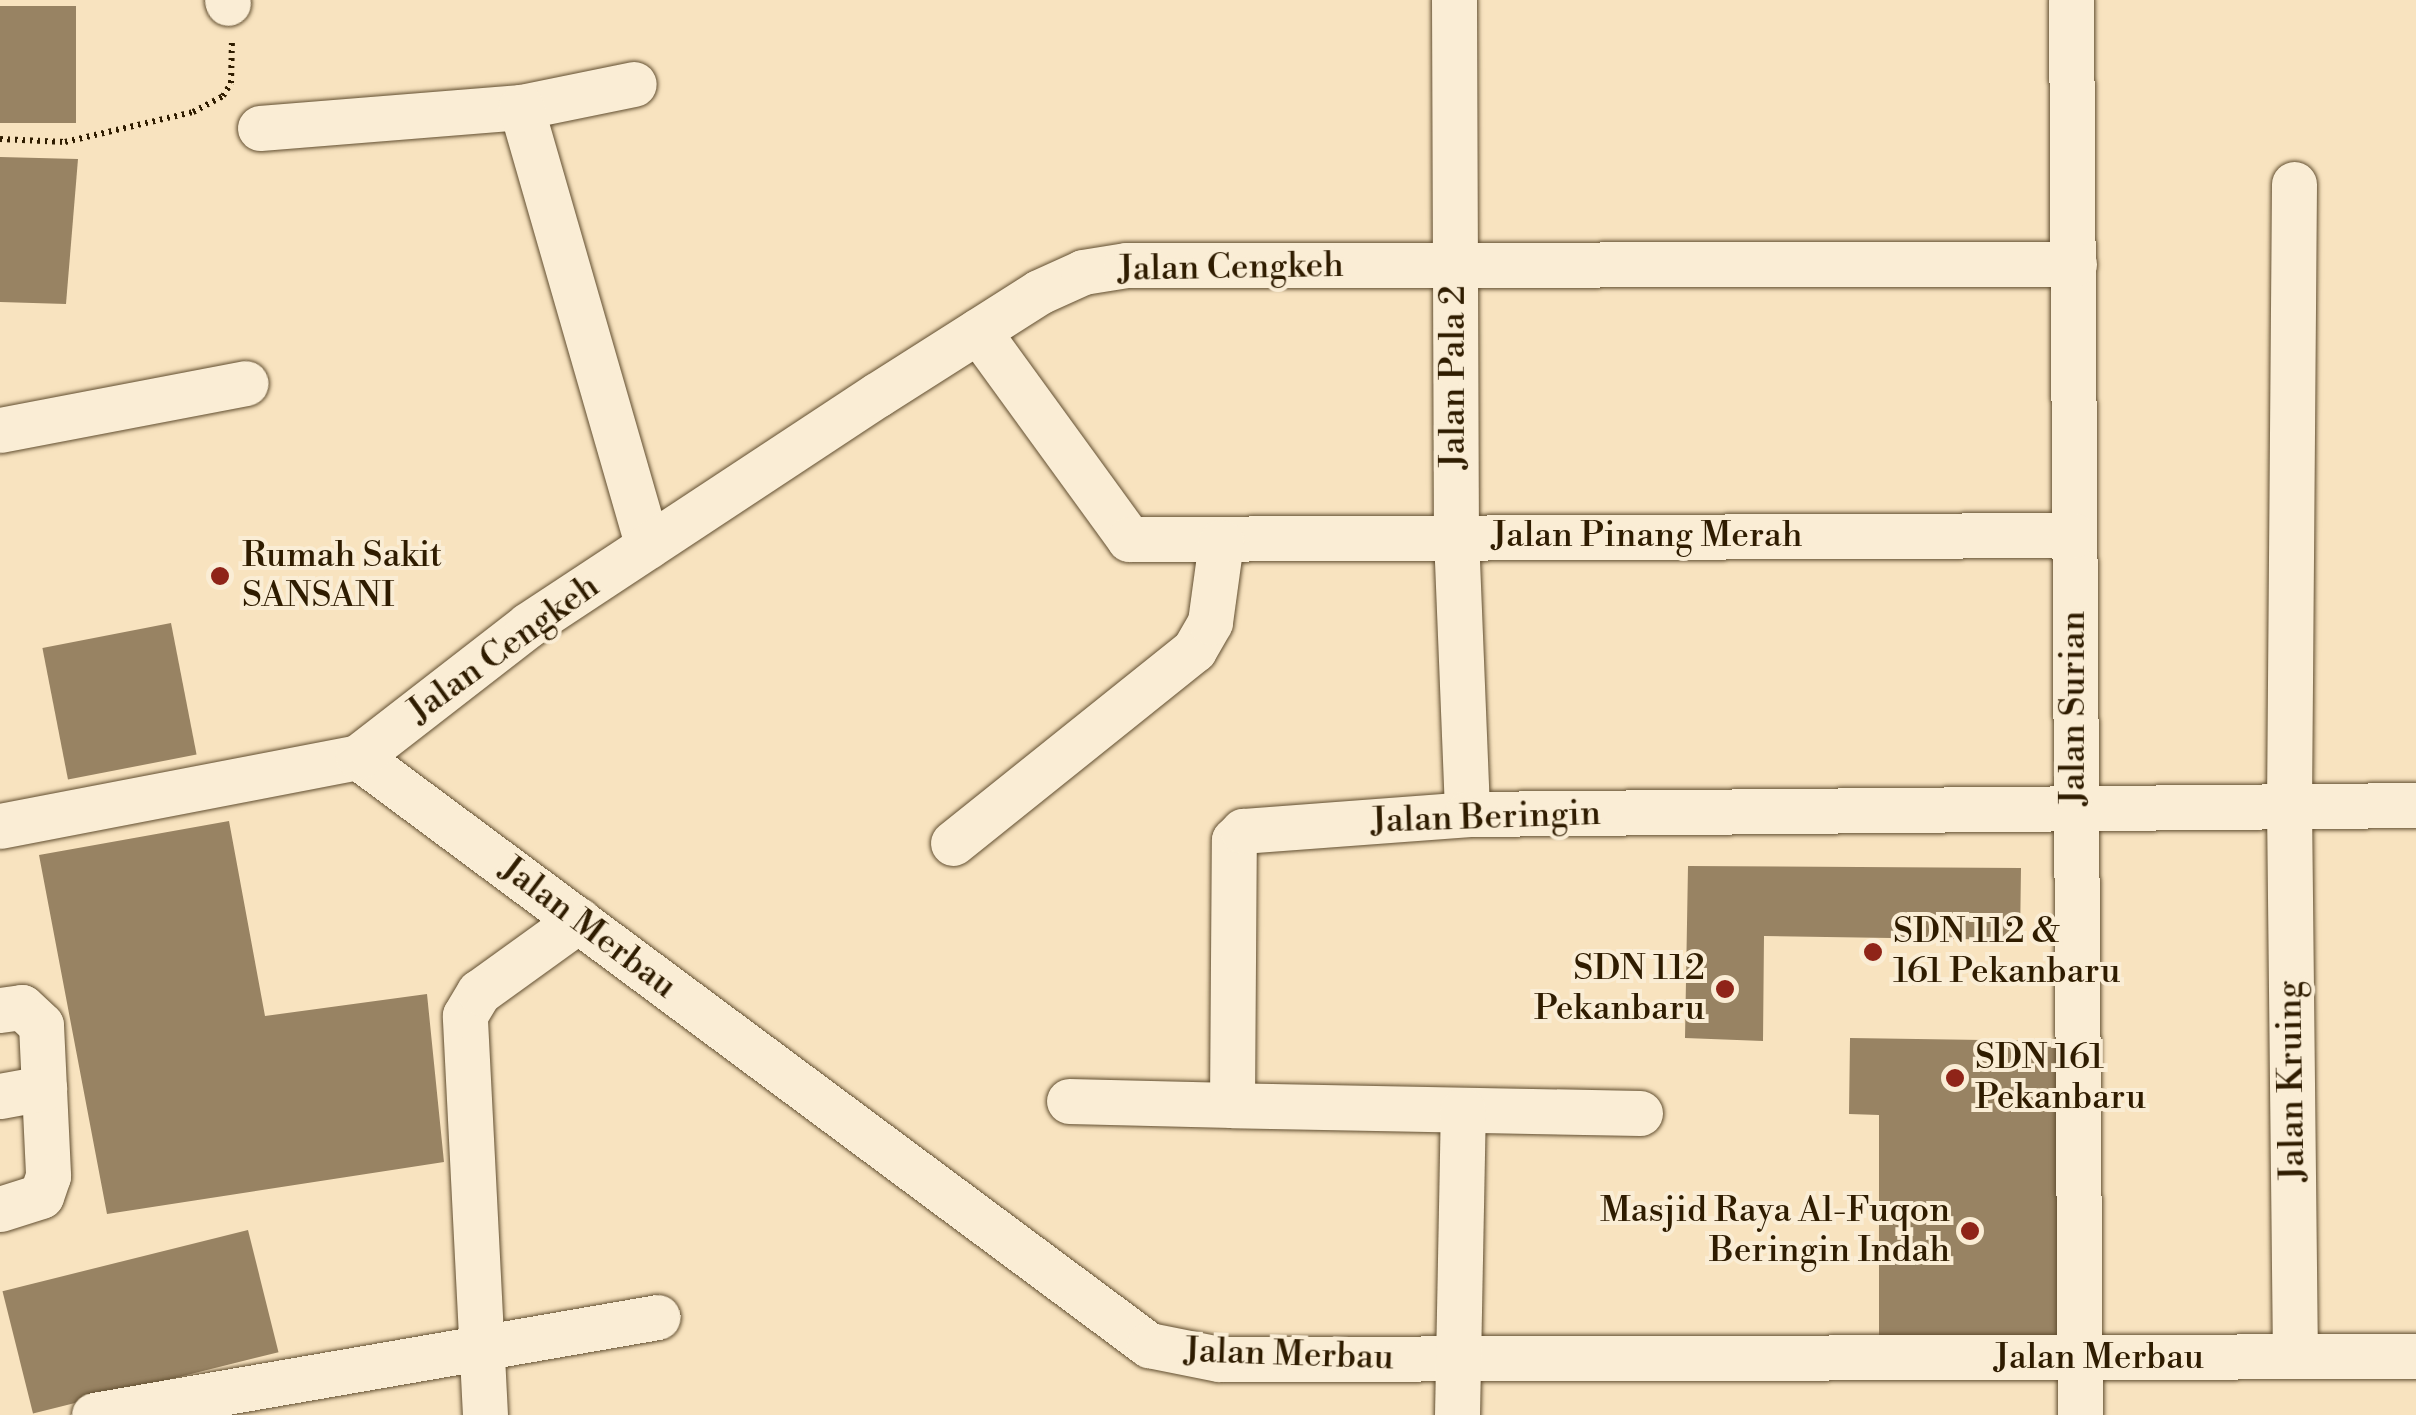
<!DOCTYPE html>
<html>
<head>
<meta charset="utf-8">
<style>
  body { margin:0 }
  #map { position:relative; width:2416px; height:1415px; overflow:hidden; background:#f8e3bf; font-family:"Libre Bodoni",serif }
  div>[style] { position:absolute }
  .building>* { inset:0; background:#988363; transform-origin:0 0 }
  .path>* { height:6px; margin-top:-3px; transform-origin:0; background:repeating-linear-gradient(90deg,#2f1c00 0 2.5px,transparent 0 7.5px) }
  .roads { filter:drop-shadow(0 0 2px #614e30) drop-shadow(0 0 2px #614e30) }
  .minor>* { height:45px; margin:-22.5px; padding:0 22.5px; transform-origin:22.5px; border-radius:22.5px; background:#faedd5 }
  .dots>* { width:28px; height:28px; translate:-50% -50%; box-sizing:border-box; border:5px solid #faedd5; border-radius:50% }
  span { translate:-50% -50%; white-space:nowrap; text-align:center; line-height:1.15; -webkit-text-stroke:8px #faedd5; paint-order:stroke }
  .street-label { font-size:35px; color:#2f1c00 }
  .poi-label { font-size:35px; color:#2f1c00 }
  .left { translate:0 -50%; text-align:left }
  .right { translate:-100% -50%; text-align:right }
</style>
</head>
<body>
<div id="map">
  <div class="building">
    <i style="left:0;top:6px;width:76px;height:117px"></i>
    <i style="clip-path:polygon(0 157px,78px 159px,66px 304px,0 302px)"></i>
    <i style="left:171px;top:623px;width:134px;height:131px;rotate:79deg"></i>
    <i style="clip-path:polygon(229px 821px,265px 1016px,427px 994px,444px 1162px,107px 1214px,39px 855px)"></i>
    <i style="clip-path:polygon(1688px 866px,2021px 868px,2020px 940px,1764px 936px,1763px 1041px,1685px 1038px)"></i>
    <i style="clip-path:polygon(1850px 1038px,2060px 1041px,2060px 1347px,1879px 1345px,1879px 1115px,1849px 1114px)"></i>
    <i style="left:248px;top:1230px;width:126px;height:253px;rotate:76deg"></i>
  </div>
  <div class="path">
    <i style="left:0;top:139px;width:65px;rotate:2.6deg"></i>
    <i style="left:65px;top:142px;width:131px;rotate:-13.2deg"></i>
    <i style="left:193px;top:112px;width:34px;rotate:-28deg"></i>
    <i style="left:223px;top:96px;width:15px;rotate:-58deg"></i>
    <i style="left:231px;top:83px;width:44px;rotate:-88.7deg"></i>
  </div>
  <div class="roads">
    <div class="minor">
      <i style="left:227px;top:0;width:3px;rotate:72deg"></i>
      <i style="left:1454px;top:0;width:536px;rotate:89.79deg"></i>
      <i style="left:1456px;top:536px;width:278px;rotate:87.7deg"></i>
      <i style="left:2071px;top:0;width:1415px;rotate:89.64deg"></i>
      <i style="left:521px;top:107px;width:115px;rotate:-11.5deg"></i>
      <i style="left:260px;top:128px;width:262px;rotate:-4.6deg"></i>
      <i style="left:521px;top:107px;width:457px;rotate:73.9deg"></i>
      <i style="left:2294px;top:184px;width:621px;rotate:90.46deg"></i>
      <i style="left:2289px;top:805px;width:551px;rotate:89.38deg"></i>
      <i style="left:978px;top:331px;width:257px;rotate:54deg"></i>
      <i style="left:1129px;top:539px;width:944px;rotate:-0.24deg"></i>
      <i style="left:0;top:430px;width:250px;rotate:-10.8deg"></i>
      <i style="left:358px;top:757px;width:986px;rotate:36.63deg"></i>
      <i style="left:1149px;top:1345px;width:71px;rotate:11.3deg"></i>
      <i style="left:1219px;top:1359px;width:1197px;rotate:-0.14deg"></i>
      <i style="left:0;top:826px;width:365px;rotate:-10.9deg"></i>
      <i style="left:358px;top:757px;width:215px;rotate:-37.8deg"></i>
      <i style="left:528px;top:625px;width:418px;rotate:-33.4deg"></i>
      <i style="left:877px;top:395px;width:192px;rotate:-32.4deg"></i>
      <i style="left:1039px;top:292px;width:48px;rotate:-24.4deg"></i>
      <i style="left:1083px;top:272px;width:44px;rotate:-9.2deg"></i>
      <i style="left:1126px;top:265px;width:948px;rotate:-0.06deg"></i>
      <i style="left:953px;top:843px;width:309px;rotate:-38.7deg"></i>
      <i style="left:1194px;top:650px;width:32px;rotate:-60deg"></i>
      <i style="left:1210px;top:622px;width:81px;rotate:-82.2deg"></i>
      <i style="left:0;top:1010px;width:22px;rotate:-8deg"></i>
      <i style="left:22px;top:1007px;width:26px;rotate:43deg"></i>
      <i style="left:41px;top:1025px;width:151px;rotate:87.3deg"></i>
      <i style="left:48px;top:1176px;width:21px;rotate:109deg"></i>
      <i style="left:41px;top:1196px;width:43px;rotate:162.4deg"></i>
      <i style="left:0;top:1096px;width:45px;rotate:-10.3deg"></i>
      <i style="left:1069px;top:1101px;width:163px;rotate:1.4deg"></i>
      <i style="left:1640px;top:1113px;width:408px;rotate:-178.9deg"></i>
      <i style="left:1232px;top:1105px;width:265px;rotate:-89.6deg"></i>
      <i style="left:1234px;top:840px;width:13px;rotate:-45deg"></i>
      <i style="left:1243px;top:831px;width:225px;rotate:-4.3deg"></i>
      <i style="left:1467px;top:814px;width:949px;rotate:-0.54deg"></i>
      <i style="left:94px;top:1415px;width:572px;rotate:-9.86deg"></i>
      <i style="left:485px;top:1415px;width:400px;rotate:-92.9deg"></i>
      <i style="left:465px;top:1015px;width:27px;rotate:-59deg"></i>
      <i style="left:479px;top:992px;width:123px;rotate:-35.8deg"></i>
      <i style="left:1457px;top:1415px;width:305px;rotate:-88.9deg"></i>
    </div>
  </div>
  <div class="dots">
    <i style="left:220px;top:576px;background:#8f2418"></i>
    <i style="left:1873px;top:952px;background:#8f2418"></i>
    <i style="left:1725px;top:989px;background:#8f2418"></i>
    <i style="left:1955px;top:1078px;background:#8f2418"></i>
    <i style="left:1970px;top:1231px;background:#8f2418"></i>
  </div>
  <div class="street-label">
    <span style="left:1231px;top:268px;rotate:-1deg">Jalan Cengkeh</span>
    <span style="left:1454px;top:377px;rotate:-90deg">Jalan Pala 2</span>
    <span style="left:1647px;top:536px">Jalan Pinang Merah</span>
    <span style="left:504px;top:649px;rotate:-36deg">Jalan Cengkeh</span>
    <span style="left:2074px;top:708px;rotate:-90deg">Jalan Surian</span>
    <span style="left:1486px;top:818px;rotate:-2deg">Jalan Beringin</span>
    <span style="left:588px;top:928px;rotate:37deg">Jalan Merbau</span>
    <span style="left:2292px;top:1081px;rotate:-91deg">Jalan Kruing</span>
    <span style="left:1289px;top:1355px;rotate:2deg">Jalan Merbau</span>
    <span style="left:2099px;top:1358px">Jalan Merbau</span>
  </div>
  <div class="poi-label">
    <span class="left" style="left:242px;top:576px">Rumah Sakit<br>SANSANI</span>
    <span class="left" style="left:1893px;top:952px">SDN 112 &amp;<br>161 Pekanbaru</span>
    <span class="right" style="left:1705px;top:989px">SDN 112<br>Pekanbaru</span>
    <span class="left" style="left:1975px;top:1078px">SDN 161<br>Pekanbaru</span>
    <span class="right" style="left:1950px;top:1231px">Masjid Raya Al-Fuqon<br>Beringin Indah</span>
  </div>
</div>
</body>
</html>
